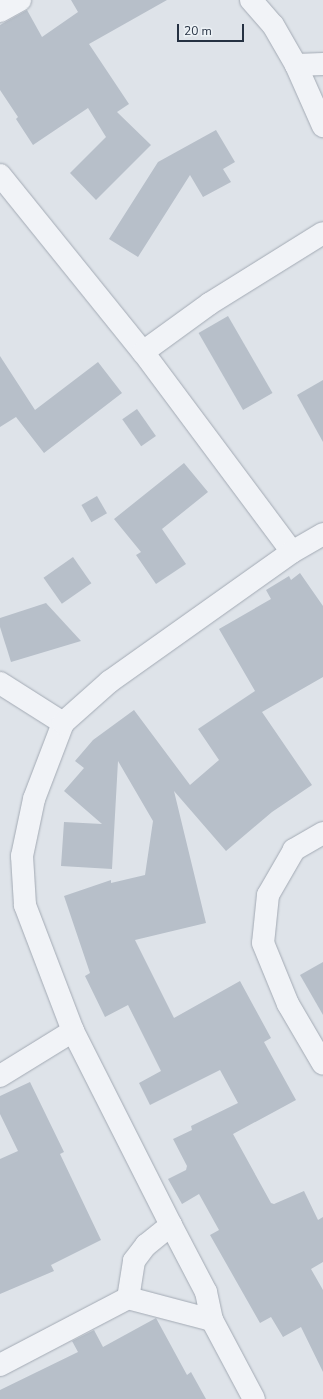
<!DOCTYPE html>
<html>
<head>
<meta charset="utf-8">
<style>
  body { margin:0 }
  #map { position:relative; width:323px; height:1399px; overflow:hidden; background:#dee3e9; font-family:"Nunito Sans",sans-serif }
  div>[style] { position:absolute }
  .building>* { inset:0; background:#b7bfc9; transform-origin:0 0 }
  .roads { filter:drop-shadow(0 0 1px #a3aab4) drop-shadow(0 0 1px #a3aab4) }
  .minor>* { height:22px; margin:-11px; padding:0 11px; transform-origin:11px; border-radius:11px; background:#f1f3f7 }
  span { translate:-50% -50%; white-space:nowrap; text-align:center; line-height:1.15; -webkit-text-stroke:3px #edf2f6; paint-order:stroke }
  .scale { position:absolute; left:177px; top:24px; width:67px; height:18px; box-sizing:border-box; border:2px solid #253142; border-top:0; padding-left:5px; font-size:12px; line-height:14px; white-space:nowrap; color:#253142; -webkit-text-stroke:3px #edf2f6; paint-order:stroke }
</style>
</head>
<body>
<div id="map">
  <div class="building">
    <i style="clip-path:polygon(71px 0,167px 0,89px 44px,129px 104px,117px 112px,151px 145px,96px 200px,70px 173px,106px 137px,88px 108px,33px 145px,16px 119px,18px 117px,0 90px,0 25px,27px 10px,42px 37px,78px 12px)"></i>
    <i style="clip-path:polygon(216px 130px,235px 162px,223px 169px,231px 182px,203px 197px,190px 175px,138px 257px,109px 239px,158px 162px)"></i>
    <i style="left:228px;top:316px;width:89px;height:34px;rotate:60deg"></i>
    <i style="clip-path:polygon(0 356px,35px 410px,98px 362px,122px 393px,44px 453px,16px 417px,0 427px)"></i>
    <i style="clip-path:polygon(323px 380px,323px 442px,297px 395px)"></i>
    <i style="left:137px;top:409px;width:33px;height:18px;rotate:55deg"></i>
    <i style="clip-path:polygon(184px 463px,208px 492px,162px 529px,186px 564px,156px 584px,136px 555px,141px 552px,114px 519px)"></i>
    <i style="left:97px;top:496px;width:20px;height:18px;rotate:60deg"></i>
    <i style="left:73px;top:557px;width:32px;height:36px;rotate:55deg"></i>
    <i style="clip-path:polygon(300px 573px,323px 606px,323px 677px,262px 712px,312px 785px,272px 812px,226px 851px,174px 791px,206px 923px,135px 940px,174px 1018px,240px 981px,271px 1038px,264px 1042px,296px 1100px,233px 1134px,271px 1203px,274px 1204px,304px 1191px,318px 1220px,323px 1217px,323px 1262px,311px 1269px,323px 1290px,323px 1372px,301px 1327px,283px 1337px,271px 1317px,260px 1323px,210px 1235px,219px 1230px,199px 1194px,182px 1204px,168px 1179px,186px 1170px,187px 1166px,173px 1139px,192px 1130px,191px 1126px,238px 1103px,220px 1070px,150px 1105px,139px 1083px,161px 1071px,128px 1005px,105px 1017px,85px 976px,90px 973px,64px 896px,111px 880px,111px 883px,145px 875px,153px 821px,118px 761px,112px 869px,61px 866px,64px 822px,102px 824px,64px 791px,84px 768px,75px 761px,93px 740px,134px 710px,190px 785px,219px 760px,198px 729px,255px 691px,219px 629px,271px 599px,266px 590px,289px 576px,291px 580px)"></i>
    <i style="clip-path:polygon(46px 603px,81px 641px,11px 662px,0 627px,0 618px)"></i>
    <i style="clip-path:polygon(323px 962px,323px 1015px,300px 975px)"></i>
    <i style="clip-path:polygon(30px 1082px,64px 1152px,60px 1154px,101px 1240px,51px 1265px,54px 1271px,0 1294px,0 1159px,18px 1151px,0 1114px,0 1096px)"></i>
    <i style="clip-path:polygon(156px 1318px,187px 1375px,191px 1372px,206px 1399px,0 1399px,0 1390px,78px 1352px,72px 1341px,94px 1330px,103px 1347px)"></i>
  </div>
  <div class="roads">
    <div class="minor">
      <i style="left:251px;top:0;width:33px;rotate:49deg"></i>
      <i style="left:273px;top:25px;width:46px;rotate:60.1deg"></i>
      <i style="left:296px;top:65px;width:67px;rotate:66.1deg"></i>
      <i style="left:0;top:11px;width:23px;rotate:-29deg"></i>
      <i style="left:296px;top:65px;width:27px;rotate:-2deg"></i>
      <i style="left:0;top:175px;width:228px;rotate:51.1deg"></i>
      <i style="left:143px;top:352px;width:249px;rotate:53.3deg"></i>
      <i style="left:143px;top:352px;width:82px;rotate:-36deg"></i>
      <i style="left:209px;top:304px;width:134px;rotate:-31.9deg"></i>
      <i style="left:0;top:683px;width:75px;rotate:32.4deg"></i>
      <i style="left:323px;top:833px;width:34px;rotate:150deg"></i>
      <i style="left:294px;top:850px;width:52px;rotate:120deg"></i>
      <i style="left:268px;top:895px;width:48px;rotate:95.9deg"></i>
      <i style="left:263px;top:943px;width:66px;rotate:67.7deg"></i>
      <i style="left:288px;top:1004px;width:69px;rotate:59.7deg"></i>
      <i style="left:73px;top:1031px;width:135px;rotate:-110.9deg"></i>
      <i style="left:25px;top:905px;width:49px;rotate:-93.5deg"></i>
      <i style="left:22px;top:856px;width:58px;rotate:-78.1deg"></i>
      <i style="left:34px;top:799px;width:81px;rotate:-69.1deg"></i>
      <i style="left:63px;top:723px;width:62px;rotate:-41.7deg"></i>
      <i style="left:109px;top:682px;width:224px;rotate:-35.4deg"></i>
      <i style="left:292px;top:552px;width:36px;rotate:-30deg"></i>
      <i style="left:0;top:1076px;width:86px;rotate:-31.7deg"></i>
      <i style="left:73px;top:1031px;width:217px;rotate:63.2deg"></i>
      <i style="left:171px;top:1225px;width:32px;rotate:141deg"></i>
      <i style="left:146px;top:1245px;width:20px;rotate:127deg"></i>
      <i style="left:134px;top:1261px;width:37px;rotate:99deg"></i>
      <i style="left:171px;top:1225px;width:76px;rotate:62.4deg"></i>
      <i style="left:206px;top:1292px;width:29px;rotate:78deg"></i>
      <i style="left:0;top:1365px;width:144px;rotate:-27.6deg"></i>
      <i style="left:128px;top:1298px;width:87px;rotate:14.7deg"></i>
      <i style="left:212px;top:1320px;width:89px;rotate:62deg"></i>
    </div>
  </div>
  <div class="scale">20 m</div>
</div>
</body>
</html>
